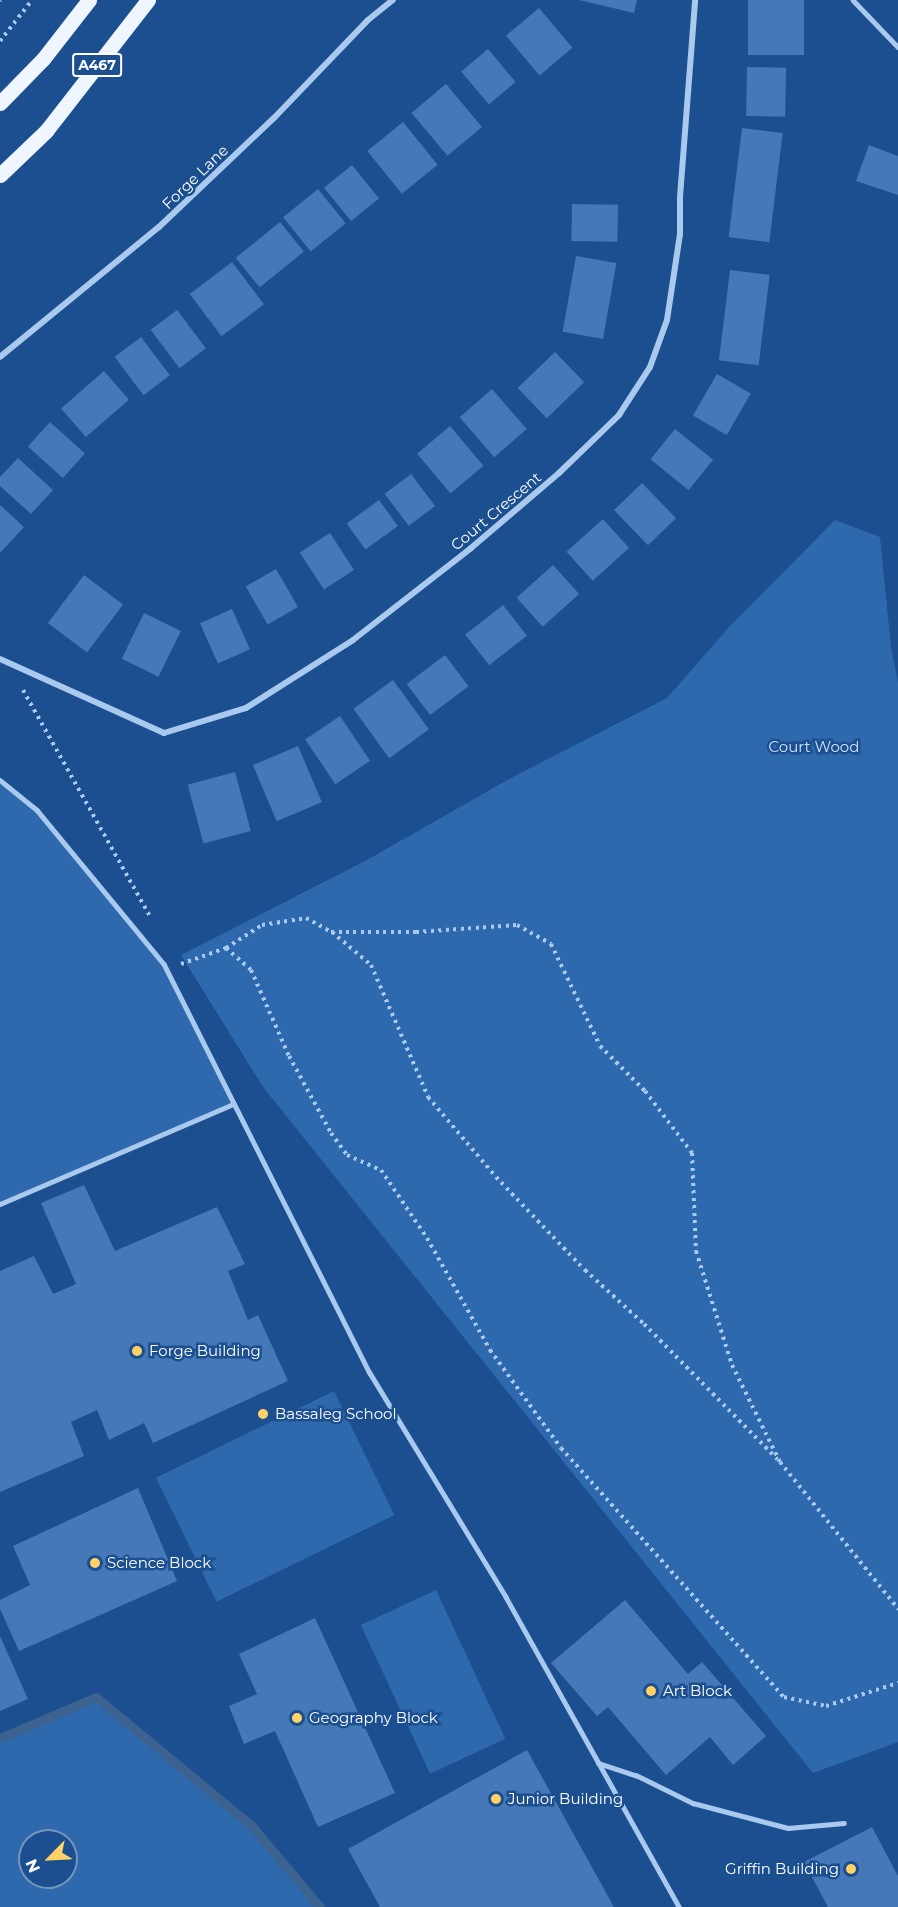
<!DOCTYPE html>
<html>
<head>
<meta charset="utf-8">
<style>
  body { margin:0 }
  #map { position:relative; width:898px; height:1907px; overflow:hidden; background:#1b4f8f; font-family:Montserrat,sans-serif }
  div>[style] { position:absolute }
  .green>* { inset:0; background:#2e69ad; transform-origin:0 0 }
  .stream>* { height:9px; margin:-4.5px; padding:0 4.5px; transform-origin:4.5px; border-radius:4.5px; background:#3c6290 }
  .building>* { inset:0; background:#4478b7; transform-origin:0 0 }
  .path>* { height:4px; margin-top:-2px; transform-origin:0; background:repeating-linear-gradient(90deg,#a9c9ee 0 3px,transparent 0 7.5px) }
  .service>* { height:4.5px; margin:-2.25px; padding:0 2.25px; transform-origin:2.25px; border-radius:2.25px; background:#a9c9ee }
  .minor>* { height:6px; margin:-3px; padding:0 3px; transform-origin:3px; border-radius:3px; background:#a9c9ee }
  .primary>* { height:15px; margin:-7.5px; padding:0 7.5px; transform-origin:7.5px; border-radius:7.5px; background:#f0f6ff }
  .dots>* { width:16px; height:16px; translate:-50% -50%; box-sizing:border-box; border:3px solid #1b4f8f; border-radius:50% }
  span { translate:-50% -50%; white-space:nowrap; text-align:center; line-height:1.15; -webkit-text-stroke:5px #1b4f8f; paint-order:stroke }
  .shield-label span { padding:2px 4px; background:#1b4f8f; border:2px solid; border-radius:4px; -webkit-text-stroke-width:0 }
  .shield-label { font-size:14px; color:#fff; font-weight:700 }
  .street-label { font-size:15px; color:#fff }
  .park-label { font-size:15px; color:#cfe3fa }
  .poi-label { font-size:15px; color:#fff }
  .left { translate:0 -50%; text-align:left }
  .right { translate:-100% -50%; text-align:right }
  .north { position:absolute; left:18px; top:1829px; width:60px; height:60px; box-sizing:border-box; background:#1b4f8f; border:2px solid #7695bc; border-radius:50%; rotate:246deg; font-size:16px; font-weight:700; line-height:24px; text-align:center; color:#fff }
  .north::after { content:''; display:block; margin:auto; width:21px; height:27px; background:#ffd166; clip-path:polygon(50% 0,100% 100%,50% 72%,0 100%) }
</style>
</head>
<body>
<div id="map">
  <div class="green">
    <i style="clip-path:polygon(835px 520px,880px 537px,891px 647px,898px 683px,898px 1742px,813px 1773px,263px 1087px,181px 955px,367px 860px,509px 779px,667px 698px,729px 627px)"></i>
    <i style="clip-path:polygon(0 780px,37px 810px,164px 964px,233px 1104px,0 1204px)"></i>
    <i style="left:334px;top:1391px;width:138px;height:198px;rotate:64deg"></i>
    <i style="left:436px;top:1590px;width:164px;height:83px;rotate:65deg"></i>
    <i style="clip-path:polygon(evenodd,96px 1697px,251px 1825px,320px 1907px,0 1907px,0 1738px,96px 1697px,30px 1841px,66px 1841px,66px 1877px,30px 1877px,30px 1841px)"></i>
  </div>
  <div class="stream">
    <i style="left:0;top:1738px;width:104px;rotate:-23.1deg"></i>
    <i style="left:96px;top:1697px;width:201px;rotate:39.6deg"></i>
    <i style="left:251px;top:1825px;width:107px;rotate:49.9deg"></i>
  </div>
  <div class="building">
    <i style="clip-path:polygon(579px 0,637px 0,634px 13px)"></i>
    <i style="left:748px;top:0;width:56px;height:55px"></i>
    <i style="left:539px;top:8px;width:52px;height:43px;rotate:50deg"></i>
    <i style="left:488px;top:49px;width:43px;height:35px;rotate:50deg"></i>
    <i style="left:747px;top:67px;width:39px;height:49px;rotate:1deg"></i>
    <i style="left:446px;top:84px;width:56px;height:45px;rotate:50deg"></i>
    <i style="left:403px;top:122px;width:55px;height:46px;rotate:51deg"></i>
    <i style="left:742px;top:128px;width:41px;height:110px;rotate:7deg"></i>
    <i style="clip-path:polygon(869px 145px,898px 156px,898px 195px,856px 181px)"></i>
    <i style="left:352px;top:165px;width:43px;height:36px;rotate:51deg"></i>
    <i style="left:318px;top:189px;width:44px;height:45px;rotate:51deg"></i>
    <i style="left:572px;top:204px;width:46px;height:37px;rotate:1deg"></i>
    <i style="left:280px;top:222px;width:38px;height:57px;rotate:51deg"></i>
    <i style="left:576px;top:256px;width:41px;height:77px;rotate:10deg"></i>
    <i style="left:232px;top:262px;width:53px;height:53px;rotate:53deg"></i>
    <i style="left:730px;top:270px;width:40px;height:91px;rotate:7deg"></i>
    <i style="left:177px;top:310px;width:48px;height:33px;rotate:53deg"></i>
    <i style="left:141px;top:337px;width:48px;height:33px;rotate:53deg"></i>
    <i style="left:555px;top:352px;width:42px;height:52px;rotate:46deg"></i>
    <i style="left:104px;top:371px;width:38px;height:57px;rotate:49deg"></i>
    <i style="left:717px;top:374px;width:39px;height:48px;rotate:30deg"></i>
    <i style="left:492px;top:389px;width:53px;height:43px;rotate:49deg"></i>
    <i style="left:50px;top:422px;width:47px;height:33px;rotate:42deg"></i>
    <i style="left:450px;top:426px;width:52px;height:43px;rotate:50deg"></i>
    <i style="left:675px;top:429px;width:49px;height:39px;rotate:39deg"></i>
    <i style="clip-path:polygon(18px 458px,53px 490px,31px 514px,0 486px,0 477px)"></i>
    <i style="left:411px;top:474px;width:40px;height:33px;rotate:53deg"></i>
    <i style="left:642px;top:483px;width:49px;height:39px;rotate:46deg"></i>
    <i style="left:379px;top:500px;width:32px;height:40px;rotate:54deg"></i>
    <i style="clip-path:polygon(0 505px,24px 527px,0 553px)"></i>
    <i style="left:603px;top:519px;width:39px;height:49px;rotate:48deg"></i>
    <i style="left:330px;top:533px;width:44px;height:36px;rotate:57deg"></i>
    <i style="left:553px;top:565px;width:39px;height:49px;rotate:48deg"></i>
    <i style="left:276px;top:569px;width:44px;height:35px;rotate:60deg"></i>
    <i style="left:84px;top:575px;width:49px;height:60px;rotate:37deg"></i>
    <i style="left:503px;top:605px;width:39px;height:48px;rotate:52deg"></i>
    <i style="left:232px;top:609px;width:44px;height:35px;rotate:66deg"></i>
    <i style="left:144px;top:613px;width:41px;height:51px;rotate:26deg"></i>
    <i style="left:445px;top:655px;width:39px;height:48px;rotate:53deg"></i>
    <i style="left:393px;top:680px;width:61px;height:49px;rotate:54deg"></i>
    <i style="left:340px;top:716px;width:54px;height:42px;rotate:56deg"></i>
    <i style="left:298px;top:746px;width:61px;height:49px;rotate:67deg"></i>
    <i style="left:235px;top:772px;width:61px;height:49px;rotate:75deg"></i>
    <i style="clip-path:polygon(84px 1185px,115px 1251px,217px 1207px,245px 1264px,228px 1271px,248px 1320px,258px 1315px,288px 1381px,153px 1443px,144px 1423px,109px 1440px,97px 1410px,71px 1422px,84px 1456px,0 1492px,0 1271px,34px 1256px,53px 1294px,76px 1284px,41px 1203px)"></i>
    <i style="clip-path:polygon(138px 1488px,177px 1581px,19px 1651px,0 1609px,0 1600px,30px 1585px,13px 1546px)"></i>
    <i style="clip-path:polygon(625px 1600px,688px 1674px,702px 1662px,766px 1736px,733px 1765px,710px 1737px,666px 1775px,608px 1707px,597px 1716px,551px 1663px)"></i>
    <i style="clip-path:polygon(315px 1618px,395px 1793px,318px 1827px,275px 1731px,244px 1744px,229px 1706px,257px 1694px,239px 1654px)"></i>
    <i style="clip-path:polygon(0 1636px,28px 1699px,0 1711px)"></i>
    <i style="clip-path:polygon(527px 1750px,614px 1907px,380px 1907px,348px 1849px)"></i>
    <i style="clip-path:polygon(872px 1827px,898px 1876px,898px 1907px,828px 1907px,804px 1862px)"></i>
  </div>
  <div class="path">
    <i style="left:0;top:1px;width:1px;rotate:-45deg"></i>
    <i style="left:0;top:41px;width:52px;rotate:-52deg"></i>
    <i style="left:23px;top:690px;width:259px;rotate:60.7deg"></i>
    <i style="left:332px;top:932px;width:51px;rotate:40.2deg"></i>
    <i style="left:371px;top:965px;width:144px;rotate:66.6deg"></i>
    <i style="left:428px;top:1097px;width:105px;rotate:49.6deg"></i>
    <i style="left:496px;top:1177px;width:129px;rotate:46.3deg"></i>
    <i style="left:585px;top:1270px;width:80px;rotate:42.5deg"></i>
    <i style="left:644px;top:1324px;width:190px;rotate:45.4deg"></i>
    <i style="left:226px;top:948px;width:33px;rotate:41deg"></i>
    <i style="left:251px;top:970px;width:94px;rotate:66.2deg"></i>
    <i style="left:289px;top:1056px;width:88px;rotate:61.4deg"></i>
    <i style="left:331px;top:1133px;width:27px;rotate:54deg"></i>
    <i style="left:347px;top:1155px;width:37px;rotate:24deg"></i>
    <i style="left:381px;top:1170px;width:82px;rotate:55.9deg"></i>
    <i style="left:427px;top:1238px;width:129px;rotate:60.6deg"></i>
    <i style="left:490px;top:1350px;width:121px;rotate:54.1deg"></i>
    <i style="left:561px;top:1448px;width:334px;rotate:48.2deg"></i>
    <i style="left:784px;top:1697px;width:43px;rotate:12.1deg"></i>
    <i style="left:826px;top:1706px;width:76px;rotate:-17.7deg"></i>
    <i style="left:181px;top:964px;width:48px;rotate:-19.6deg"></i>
    <i style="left:226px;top:948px;width:43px;rotate:-32.6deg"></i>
    <i style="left:262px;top:925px;width:45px;rotate:-9deg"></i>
    <i style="left:306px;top:918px;width:29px;rotate:29deg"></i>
    <i style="left:331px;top:932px;width:85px"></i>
    <i style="left:416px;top:932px;width:101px;rotate:-4deg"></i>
    <i style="left:517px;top:925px;width:39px;rotate:29deg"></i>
    <i style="left:551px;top:944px;width:113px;rotate:64.3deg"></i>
    <i style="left:600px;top:1046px;width:64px;rotate:45deg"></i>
    <i style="left:645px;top:1091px;width:78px;rotate:52.8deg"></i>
    <i style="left:692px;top:1153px;width:98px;rotate:87.7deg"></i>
    <i style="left:696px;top:1251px;width:120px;rotate:72.5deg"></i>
    <i style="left:732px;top:1365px;width:108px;rotate:63.7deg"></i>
    <i style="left:780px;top:1462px;width:189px;rotate:51.2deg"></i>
  </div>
  <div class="service">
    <i style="left:853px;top:0;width:65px;rotate:46.2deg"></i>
    <i style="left:0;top:780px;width:48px;rotate:39deg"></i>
    <i style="left:37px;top:810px;width:200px;rotate:50.5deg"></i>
    <i style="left:164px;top:964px;width:458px;rotate:63.3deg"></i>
    <i style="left:370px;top:1373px;width:262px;rotate:58.7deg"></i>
    <i style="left:506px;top:1597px;width:355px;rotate:60.8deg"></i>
    <i style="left:0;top:1204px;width:254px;rotate:-23.2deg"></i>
    <i style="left:598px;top:1763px;width:40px;rotate:18deg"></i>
    <i style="left:636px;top:1775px;width:64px;rotate:26.2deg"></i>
    <i style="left:693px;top:1803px;width:98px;rotate:14.7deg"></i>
    <i style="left:788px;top:1828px;width:56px;rotate:-5.1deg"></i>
  </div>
  <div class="minor">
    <i style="left:0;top:357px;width:205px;rotate:-39.3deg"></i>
    <i style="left:159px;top:227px;width:158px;rotate:-43.5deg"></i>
    <i style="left:274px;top:118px;width:136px;rotate:-46.2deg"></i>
    <i style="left:368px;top:20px;width:32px;rotate:-39deg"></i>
    <i style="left:0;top:659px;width:180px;rotate:24.3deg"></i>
    <i style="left:164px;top:733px;width:86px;rotate:-17deg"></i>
    <i style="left:246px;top:708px;width:127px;rotate:-32.4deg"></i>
    <i style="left:353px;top:640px;width:150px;rotate:-37.9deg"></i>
    <i style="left:471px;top:548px;width:116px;rotate:-40.4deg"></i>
    <i style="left:559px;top:473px;width:83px;rotate:-44deg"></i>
    <i style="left:619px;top:415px;width:57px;rotate:-57.1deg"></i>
    <i style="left:650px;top:367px;width:50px;rotate:-70.1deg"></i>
    <i style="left:667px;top:320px;width:87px;rotate:-81.4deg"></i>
    <i style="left:680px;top:234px;width:37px;rotate:-90deg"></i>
    <i style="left:680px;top:197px;width:198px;rotate:-85.6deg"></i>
  </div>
  <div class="primary">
    <i style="left:0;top:103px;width:62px;rotate:-45.7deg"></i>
    <i style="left:43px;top:59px;width:75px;rotate:-52.1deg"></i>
    <i style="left:0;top:175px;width:64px;rotate:-43.7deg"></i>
    <i style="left:46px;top:131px;width:166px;rotate:-52.1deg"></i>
  </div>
  <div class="dots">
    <i style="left:137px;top:1351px;background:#ffd166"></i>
    <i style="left:263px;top:1414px;background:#ffd166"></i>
    <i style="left:95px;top:1563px;background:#ffd166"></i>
    <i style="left:651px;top:1691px;background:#ffd166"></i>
    <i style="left:297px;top:1718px;background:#ffd166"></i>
    <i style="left:496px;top:1799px;background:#ffd166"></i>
    <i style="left:851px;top:1869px;background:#ffd166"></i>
  </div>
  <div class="shield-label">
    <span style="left:97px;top:65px">A467</span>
  </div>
  <div class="street-label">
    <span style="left:195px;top:177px;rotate:-44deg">Forge Lane</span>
    <span style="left:496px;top:511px;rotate:-40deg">Court Crescent</span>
  </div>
  <div class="park-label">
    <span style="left:814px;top:747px">Court Wood</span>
  </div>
  <div class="poi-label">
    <span class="left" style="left:149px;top:1351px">Forge Building</span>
    <span class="left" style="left:275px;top:1414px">Bassaleg School</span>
    <span class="left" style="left:107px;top:1563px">Science Block</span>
    <span class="left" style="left:663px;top:1691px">Art Block</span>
    <span class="left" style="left:309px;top:1718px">Geography Block</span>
    <span class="left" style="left:508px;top:1799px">Junior Building</span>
    <span class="right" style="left:839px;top:1869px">Griffin Building</span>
  </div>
  <div class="north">N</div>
</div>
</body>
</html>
